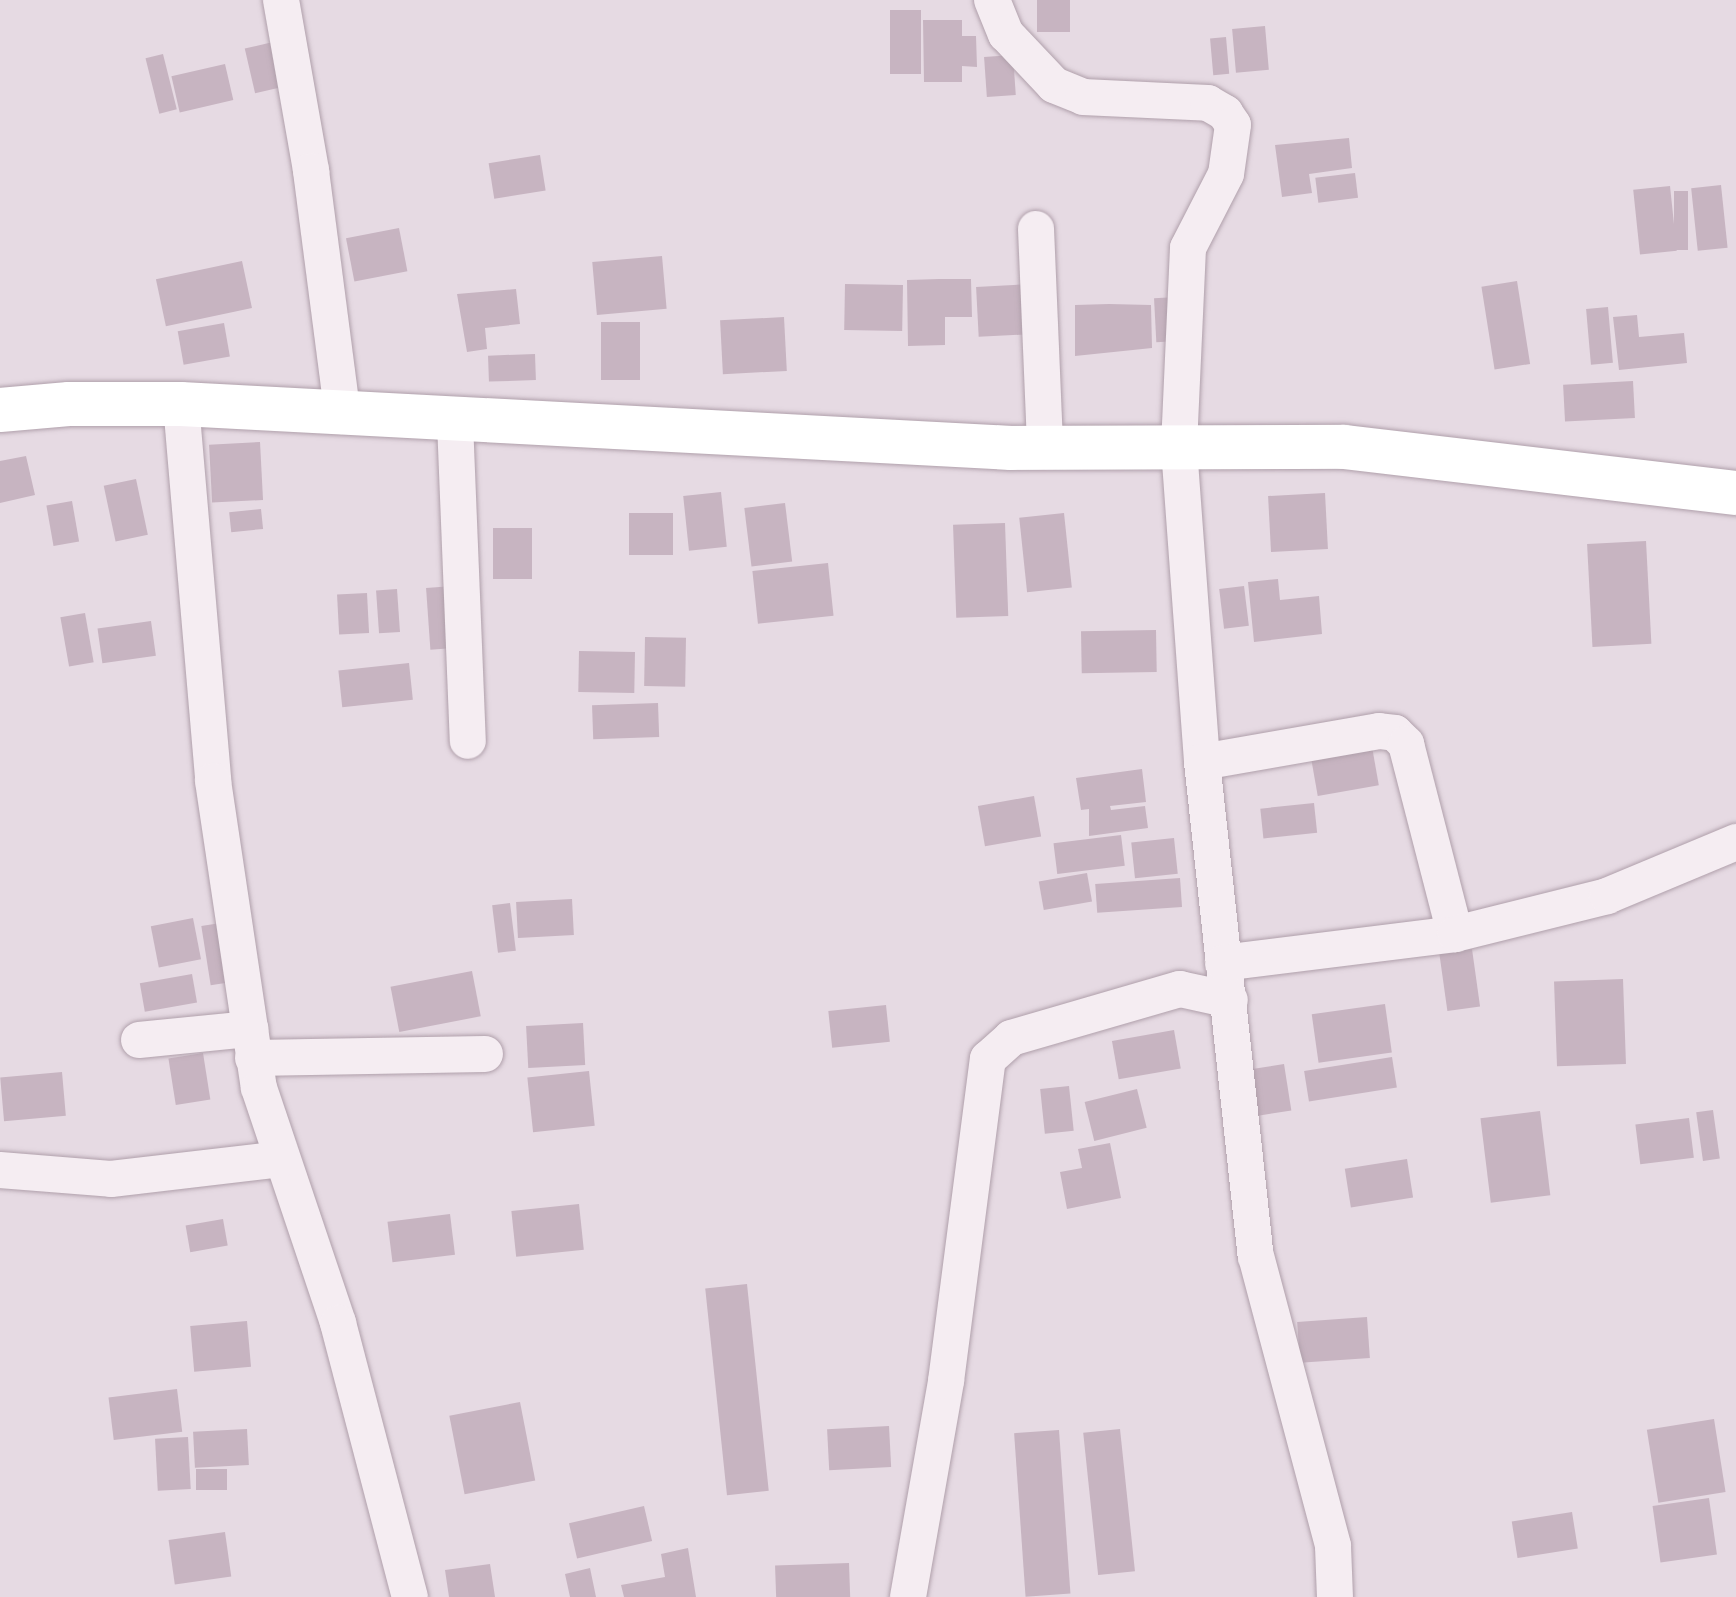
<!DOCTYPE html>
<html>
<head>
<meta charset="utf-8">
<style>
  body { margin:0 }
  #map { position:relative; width:1736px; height:1597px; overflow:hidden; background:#e6dae3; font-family:Raleway,sans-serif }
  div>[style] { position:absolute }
  .building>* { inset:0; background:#c7b4c1; transform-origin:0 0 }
  .roads { filter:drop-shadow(0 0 2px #b0a0ab) drop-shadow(0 0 2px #b0a0ab) }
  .street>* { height:36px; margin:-18px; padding:0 18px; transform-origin:18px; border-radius:18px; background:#f5edf2 }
  .secondary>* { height:44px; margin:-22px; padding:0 22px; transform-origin:22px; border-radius:22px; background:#fff }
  span { translate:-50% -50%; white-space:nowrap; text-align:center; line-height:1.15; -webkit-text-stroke:6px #f4eaf2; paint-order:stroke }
</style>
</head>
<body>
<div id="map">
  <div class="building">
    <i style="left:1037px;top:0;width:33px;height:32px"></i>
    <i style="left:890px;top:10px;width:31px;height:64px"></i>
    <i style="clip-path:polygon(923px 20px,962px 20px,962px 36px,976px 36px,977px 67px,962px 66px,962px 82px,924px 82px)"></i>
    <i style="left:1265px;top:26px;width:44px;height:33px;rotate:85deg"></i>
    <i style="left:1226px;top:37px;width:37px;height:16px;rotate:85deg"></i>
    <i style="left:273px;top:42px;width:46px;height:29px;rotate:77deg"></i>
    <i style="left:163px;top:54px;width:57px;height:18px;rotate:76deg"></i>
    <i style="left:1013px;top:55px;width:40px;height:29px;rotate:86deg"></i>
    <i style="left:225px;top:64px;width:37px;height:55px;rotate:77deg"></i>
    <i style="clip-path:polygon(1349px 138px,1352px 168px,1309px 174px,1312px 193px,1282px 197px,1275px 145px)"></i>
    <i style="left:540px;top:155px;width:36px;height:52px;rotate:81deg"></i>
    <i style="left:1355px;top:173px;width:25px;height:40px;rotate:83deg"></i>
    <i style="left:1721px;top:185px;width:63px;height:30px;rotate:84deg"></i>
    <i style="left:1670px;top:186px;width:65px;height:37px;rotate:84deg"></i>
    <i style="left:1674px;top:191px;width:14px;height:59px"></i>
    <i style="left:399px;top:228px;width:44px;height:54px;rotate:79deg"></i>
    <i style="left:662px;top:256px;width:53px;height:70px;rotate:85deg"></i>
    <i style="left:242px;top:261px;width:48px;height:88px;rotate:78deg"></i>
    <i style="clip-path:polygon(939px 279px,971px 279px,972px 317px,945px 317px,945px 345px,908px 346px,907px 280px)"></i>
    <i style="left:1517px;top:281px;width:84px;height:36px;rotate:81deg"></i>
    <i style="left:845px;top:284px;width:58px;height:46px;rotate:1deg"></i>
    <i style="left:1032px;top:284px;width:50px;height:56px;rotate:87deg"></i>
    <i style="clip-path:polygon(516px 289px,520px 324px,485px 328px,487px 349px,467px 352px,457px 294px)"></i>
    <i style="left:1177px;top:297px;width:44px;height:23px;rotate:87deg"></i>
    <i style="clip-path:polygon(1109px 304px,1151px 305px,1152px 348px,1075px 356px,1075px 305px)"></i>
    <i style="left:1608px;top:307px;width:56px;height:22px;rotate:85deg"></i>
    <i style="clip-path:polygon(1637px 315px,1639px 337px,1684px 333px,1687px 363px,1619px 370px,1613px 317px)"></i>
    <i style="left:784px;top:317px;width:54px;height:64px;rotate:87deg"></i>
    <i style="left:601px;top:322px;width:39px;height:58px"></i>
    <i style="left:224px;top:323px;width:34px;height:47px;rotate:80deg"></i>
    <i style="left:535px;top:354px;width:26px;height:47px;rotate:88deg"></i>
    <i style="left:1633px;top:381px;width:37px;height:70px;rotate:87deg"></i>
    <i style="left:260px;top:442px;width:58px;height:51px;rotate:87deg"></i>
    <i style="clip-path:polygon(26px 456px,35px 495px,0 503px,0 461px)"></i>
    <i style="left:136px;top:479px;width:57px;height:33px;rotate:78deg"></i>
    <i style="left:721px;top:492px;width:55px;height:38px;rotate:84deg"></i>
    <i style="left:1325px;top:493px;width:56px;height:57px;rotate:87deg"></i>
    <i style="left:72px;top:501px;width:41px;height:26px;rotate:80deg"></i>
    <i style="left:785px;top:503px;width:59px;height:41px;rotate:83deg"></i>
    <i style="left:261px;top:509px;width:20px;height:32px;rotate:84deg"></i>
    <i style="left:629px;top:513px;width:44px;height:42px"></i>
    <i style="left:1064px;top:513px;width:75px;height:45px;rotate:84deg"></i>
    <i style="left:1005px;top:523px;width:93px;height:52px;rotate:88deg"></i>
    <i style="left:532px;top:528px;width:51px;height:39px;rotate:90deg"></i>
    <i style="left:1646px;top:541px;width:103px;height:59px;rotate:87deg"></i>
    <i style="left:828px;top:563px;width:53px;height:76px;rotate:84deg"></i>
    <i style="clip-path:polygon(1278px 579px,1280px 600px,1319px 596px,1322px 634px,1254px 642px,1248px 582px)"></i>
    <i style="left:453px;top:586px;width:62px;height:27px;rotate:86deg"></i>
    <i style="left:1244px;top:586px;width:40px;height:25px;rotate:83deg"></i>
    <i style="left:397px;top:589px;width:43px;height:21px;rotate:86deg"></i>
    <i style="left:367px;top:593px;width:40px;height:30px;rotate:87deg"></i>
    <i style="left:85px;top:613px;width:50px;height:25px;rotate:80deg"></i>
    <i style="left:151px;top:621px;width:35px;height:54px;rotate:82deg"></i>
    <i style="left:1156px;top:630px;width:42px;height:75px;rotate:89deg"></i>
    <i style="left:645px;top:637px;width:41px;height:49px;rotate:1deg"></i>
    <i style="left:579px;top:651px;width:56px;height:41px;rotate:1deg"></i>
    <i style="left:409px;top:663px;width:37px;height:71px;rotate:84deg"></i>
    <i style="left:658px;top:703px;width:34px;height:66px;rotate:88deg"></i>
    <i style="left:1371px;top:741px;width:45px;height:62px;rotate:80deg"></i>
    <i style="clip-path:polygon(1142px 769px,1146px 802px,1110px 806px,1111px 810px,1145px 806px,1148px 828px,1089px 836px,1089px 809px,1081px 810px,1076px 778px)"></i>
    <i style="left:1034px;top:796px;width:41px;height:57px;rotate:80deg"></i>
    <i style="left:1314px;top:803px;width:30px;height:54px;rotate:84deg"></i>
    <i style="left:1121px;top:835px;width:31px;height:68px;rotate:83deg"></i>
    <i style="left:1174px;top:838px;width:36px;height:43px;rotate:84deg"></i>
    <i style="left:1087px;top:873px;width:29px;height:49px;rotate:80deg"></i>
    <i style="left:1180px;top:878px;width:29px;height:85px;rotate:86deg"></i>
    <i style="left:572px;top:899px;width:36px;height:56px;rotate:87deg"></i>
    <i style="left:510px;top:903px;width:48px;height:18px;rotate:83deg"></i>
    <i style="left:193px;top:918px;width:42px;height:43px;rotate:79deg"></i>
    <i style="left:227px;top:922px;width:60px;height:26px;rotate:81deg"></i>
    <i style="left:1472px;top:949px;width:58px;height:33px;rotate:82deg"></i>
    <i style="left:472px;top:971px;width:46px;height:83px;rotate:79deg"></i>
    <i style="left:192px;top:974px;width:29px;height:53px;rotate:80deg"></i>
    <i style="left:1623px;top:979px;width:85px;height:69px;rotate:88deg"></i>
    <i style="left:1385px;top:1004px;width:49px;height:74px;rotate:82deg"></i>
    <i style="left:886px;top:1005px;width:37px;height:58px;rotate:84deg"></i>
    <i style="left:583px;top:1023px;width:42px;height:57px;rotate:87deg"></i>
    <i style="left:1174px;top:1030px;width:39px;height:63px;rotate:80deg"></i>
    <i style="left:203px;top:1053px;width:47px;height:35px;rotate:81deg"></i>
    <i style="left:1392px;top:1057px;width:31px;height:89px;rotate:81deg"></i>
    <i style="left:1284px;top:1064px;width:47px;height:37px;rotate:81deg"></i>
    <i style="left:589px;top:1071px;width:55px;height:62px;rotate:84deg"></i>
    <i style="left:62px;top:1072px;width:44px;height:62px;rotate:85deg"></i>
    <i style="left:1069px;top:1086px;width:45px;height:29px;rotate:84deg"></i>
    <i style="left:1137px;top:1089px;width:40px;height:54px;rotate:76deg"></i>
    <i style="left:1713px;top:1110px;width:49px;height:17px;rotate:82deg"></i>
    <i style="left:1540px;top:1111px;width:85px;height:60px;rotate:83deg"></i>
    <i style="left:1689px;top:1118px;width:40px;height:54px;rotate:83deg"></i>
    <i style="clip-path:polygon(1110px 1143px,1121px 1198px,1067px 1209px,1060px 1172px,1082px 1168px,1078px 1149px)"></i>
    <i style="left:1407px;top:1159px;width:39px;height:63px;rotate:81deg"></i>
    <i style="left:579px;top:1204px;width:46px;height:68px;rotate:84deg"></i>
    <i style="left:450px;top:1214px;width:41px;height:63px;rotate:83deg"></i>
    <i style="left:223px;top:1219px;width:27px;height:38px;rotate:80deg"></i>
    <i style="left:747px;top:1284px;width:208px;height:42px;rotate:84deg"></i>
    <i style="left:1367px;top:1317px;width:41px;height:70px;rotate:86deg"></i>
    <i style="left:247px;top:1321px;width:46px;height:57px;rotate:85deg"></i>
    <i style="left:177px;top:1389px;width:43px;height:69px;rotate:83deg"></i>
    <i style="left:520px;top:1402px;width:80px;height:72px;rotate:79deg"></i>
    <i style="left:1714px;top:1419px;width:74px;height:68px;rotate:81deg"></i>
    <i style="left:889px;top:1426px;width:41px;height:62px;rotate:87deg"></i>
    <i style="left:247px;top:1429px;width:36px;height:54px;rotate:87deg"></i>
    <i style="left:1120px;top:1429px;width:143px;height:37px;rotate:84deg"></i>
    <i style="left:1059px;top:1430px;width:164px;height:45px;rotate:86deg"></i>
    <i style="left:188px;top:1437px;width:52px;height:33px;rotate:87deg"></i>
    <i style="left:196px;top:1469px;width:31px;height:21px"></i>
    <i style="left:1709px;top:1498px;width:57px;height:57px;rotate:82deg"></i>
    <i style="left:644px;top:1506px;width:36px;height:77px;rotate:77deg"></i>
    <i style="left:1572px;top:1512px;width:37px;height:61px;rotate:81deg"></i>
    <i style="left:225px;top:1532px;width:45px;height:57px;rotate:82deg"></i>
    <i style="clip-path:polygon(688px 1548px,696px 1597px,624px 1597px,621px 1585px,665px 1577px,661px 1554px)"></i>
    <i style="left:849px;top:1563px;width:34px;height:74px;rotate:88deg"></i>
    <i style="clip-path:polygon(490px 1564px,495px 1597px,449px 1597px,445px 1570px)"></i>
    <i style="clip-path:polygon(590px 1568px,596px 1597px,570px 1597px,565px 1574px)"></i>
  </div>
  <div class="roads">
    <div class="street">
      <i style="left:281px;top:0;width:174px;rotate:80deg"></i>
      <i style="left:311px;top:171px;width:247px;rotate:82.6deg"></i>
      <i style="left:992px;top:0;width:37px;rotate:68deg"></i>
      <i style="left:1006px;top:34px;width:70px;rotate:46.7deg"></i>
      <i style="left:1054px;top:85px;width:31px;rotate:22deg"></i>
      <i style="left:1083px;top:97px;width:125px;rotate:2.7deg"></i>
      <i style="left:1208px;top:103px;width:20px;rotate:30deg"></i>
      <i style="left:1225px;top:113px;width:14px;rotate:56deg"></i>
      <i style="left:1233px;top:125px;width:49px;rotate:98.1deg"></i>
      <i style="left:1226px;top:174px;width:83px;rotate:117.2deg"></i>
      <i style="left:1188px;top:248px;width:200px;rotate:92.6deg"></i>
      <i style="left:1179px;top:448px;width:315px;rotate:85.8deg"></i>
      <i style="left:1202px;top:762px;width:497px;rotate:83.8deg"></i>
      <i style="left:1256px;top:1256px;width:300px;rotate:75.1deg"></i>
      <i style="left:1333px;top:1546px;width:51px;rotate:87.8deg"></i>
      <i style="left:1036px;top:229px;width:219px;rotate:87.6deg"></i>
      <i style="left:181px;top:404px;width:378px;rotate:85.1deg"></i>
      <i style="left:213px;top:781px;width:310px;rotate:81.5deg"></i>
      <i style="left:259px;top:1088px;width:248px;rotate:71.4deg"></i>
      <i style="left:338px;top:1323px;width:283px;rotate:75.3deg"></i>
      <i style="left:455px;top:422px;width:319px;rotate:87.7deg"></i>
      <i style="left:1202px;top:762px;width:180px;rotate:-9.9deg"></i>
      <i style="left:1379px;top:731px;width:16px;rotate:7deg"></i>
      <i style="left:1395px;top:733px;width:16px;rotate:45deg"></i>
      <i style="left:1406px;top:744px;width:196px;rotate:75.5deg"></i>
      <i style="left:1223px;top:963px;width:234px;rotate:-7.1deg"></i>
      <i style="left:1455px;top:934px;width:157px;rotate:-14deg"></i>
      <i style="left:1607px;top:896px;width:140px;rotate:-22.7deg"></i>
      <i style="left:139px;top:1040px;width:112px;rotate:-5.7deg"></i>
      <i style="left:253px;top:1058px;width:232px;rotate:-1deg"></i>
      <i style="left:0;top:1170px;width:111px;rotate:4.6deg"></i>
      <i style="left:111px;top:1179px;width:171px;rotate:-6.7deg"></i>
      <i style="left:908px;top:1597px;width:219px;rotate:-80deg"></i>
      <i style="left:946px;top:1381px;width:325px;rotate:-82.6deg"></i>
      <i style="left:988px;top:1059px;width:31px;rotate:-42deg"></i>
      <i style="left:1011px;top:1038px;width:176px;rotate:-16.2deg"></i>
      <i style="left:1180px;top:989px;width:51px;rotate:12.4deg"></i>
    </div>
    <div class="secondary">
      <i style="left:0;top:410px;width:69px;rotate:-5deg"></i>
      <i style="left:69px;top:404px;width:112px"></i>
      <i style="left:181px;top:404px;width:831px;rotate:3.03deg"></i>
      <i style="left:1011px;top:448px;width:333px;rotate:-0.2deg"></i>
      <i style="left:1344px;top:447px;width:395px;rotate:6.7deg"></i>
    </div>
  </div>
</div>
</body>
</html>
